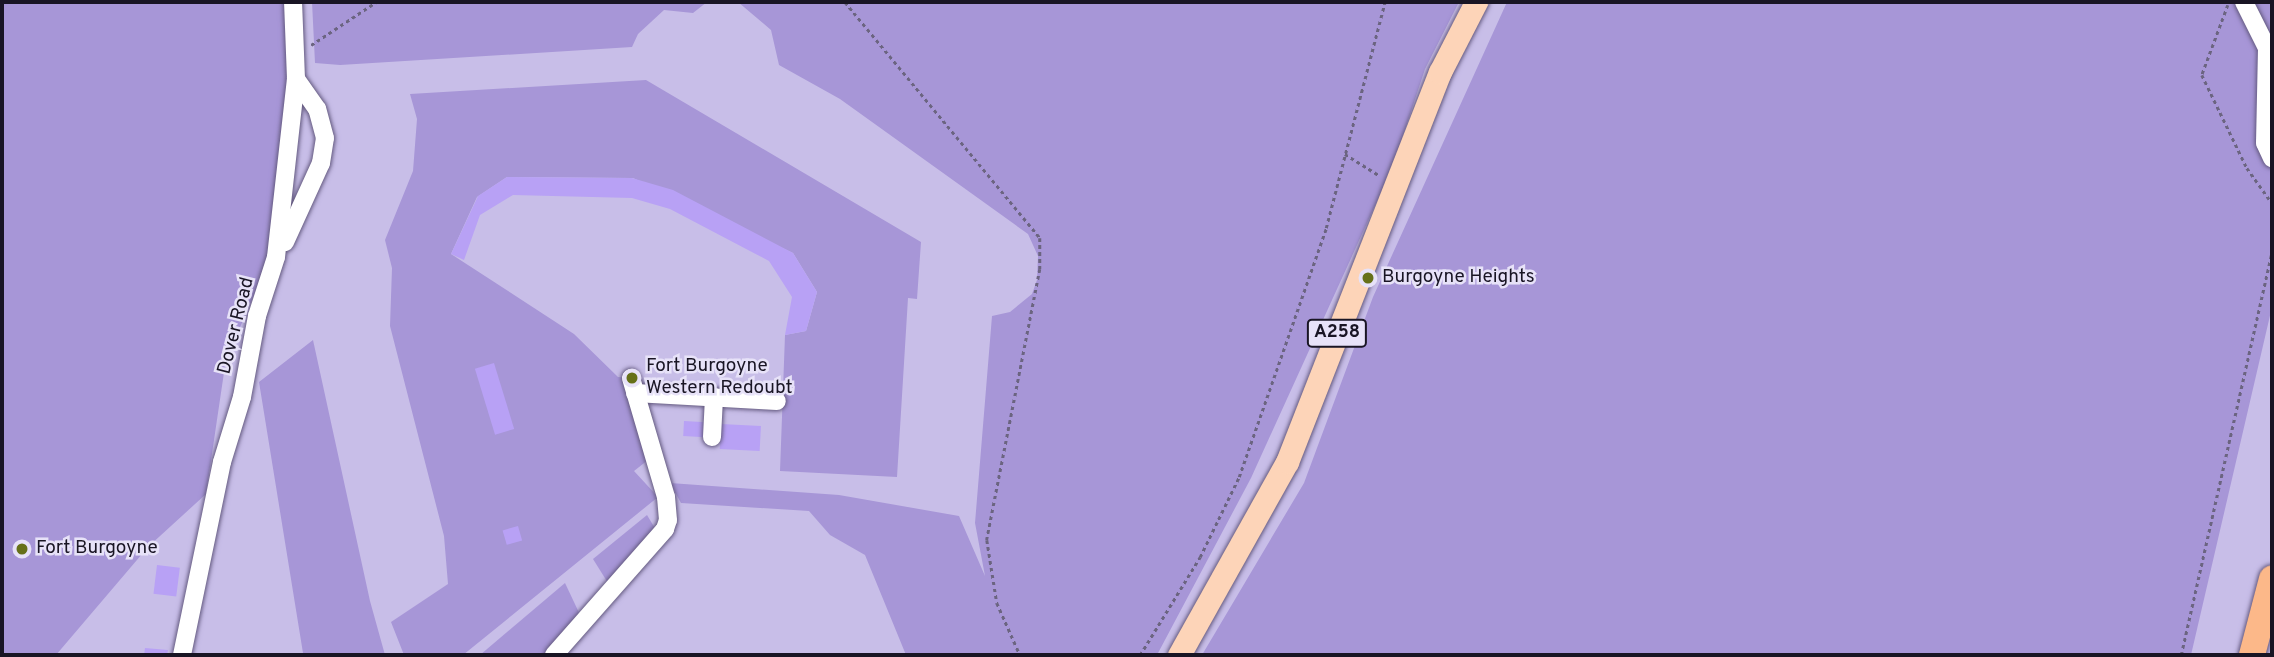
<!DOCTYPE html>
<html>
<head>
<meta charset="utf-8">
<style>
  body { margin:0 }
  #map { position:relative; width:2274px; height:657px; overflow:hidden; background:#c8bee8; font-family:Overpass,sans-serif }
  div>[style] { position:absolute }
  .green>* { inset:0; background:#a796d7 }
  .building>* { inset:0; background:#b8a1f5; transform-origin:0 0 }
  .path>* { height:2.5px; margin-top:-1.25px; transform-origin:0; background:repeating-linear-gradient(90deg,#6b6480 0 3.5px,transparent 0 7px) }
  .roads { filter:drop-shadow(0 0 2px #645a80) drop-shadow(0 0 2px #645a80) }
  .minor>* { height:18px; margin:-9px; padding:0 9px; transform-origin:9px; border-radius:9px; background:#fff }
  .major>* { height:23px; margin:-11.5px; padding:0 11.5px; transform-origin:11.5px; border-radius:11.5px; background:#fdd4b8 }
  .highway>* { height:26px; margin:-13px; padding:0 13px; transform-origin:13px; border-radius:13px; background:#fcb889 }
  .dots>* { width:19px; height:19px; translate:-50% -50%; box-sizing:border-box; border:4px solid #e7e2f8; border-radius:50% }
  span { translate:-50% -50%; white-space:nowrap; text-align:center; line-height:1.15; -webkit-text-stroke:5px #e7e2f8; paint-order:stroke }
  .shield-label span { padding:2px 5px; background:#e7e2f8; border:2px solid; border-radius:5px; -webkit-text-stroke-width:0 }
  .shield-label { font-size:18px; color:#191524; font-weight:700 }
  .poi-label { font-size:19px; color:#191524 }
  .left { translate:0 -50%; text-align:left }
  .street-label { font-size:19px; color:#191524 }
  .frame { position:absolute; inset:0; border:4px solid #191524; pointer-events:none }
</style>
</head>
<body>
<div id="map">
  <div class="green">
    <i style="clip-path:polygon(2px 2px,293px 2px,279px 239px,226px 359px,206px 494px,148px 547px,56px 655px,2px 655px)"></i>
    <i style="clip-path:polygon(312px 2px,707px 2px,693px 13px,664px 10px,638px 34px,632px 47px,340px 65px,315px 63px)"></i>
    <i style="clip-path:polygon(738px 2px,1459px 2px,1425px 69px,1393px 166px,1251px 478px,1157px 655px,906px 655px,865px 555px,830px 535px,809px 511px,681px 503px,670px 483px,839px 495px,959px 516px,985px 576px,975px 523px,992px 316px,1010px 312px,1032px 294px,1037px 280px,1038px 256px,1028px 234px,840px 99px,779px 65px,771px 30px)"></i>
    <i style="clip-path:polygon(1507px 2px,2272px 2px,2272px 307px,2191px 655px,1202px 655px,1304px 483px,1373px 297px)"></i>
    <i style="clip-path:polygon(646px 80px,921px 242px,917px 299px,908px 298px,897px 477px,780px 471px,785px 335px,806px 331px,817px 292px,793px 253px,633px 178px,507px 177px,477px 197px,451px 254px,574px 334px,618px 377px,631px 378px,653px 456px,634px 471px,658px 497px,463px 655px,404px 655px,391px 622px,448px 584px,444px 536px,390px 326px,392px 268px,385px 240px,413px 171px,417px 119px,410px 94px)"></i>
    <i style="clip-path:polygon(313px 340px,370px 601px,385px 655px,303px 653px,259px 382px)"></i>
    <i style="clip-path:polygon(647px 515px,656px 530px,608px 583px,593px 559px)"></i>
    <i style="clip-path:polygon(565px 583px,582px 619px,548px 655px,480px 655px)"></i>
  </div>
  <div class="building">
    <i style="clip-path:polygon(507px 177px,632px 178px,673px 190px,793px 253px,817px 292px,806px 331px,785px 335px,792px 297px,769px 261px,670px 209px,632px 198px,513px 195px,480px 215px,464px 260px,451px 254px,478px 196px)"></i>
    <i style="left:494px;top:363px;width:69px;height:20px;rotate:73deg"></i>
    <i style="left:684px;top:421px;width:22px;height:15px;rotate:3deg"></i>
    <i style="left:721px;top:424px;width:40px;height:25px;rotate:3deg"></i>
    <i style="left:518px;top:526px;width:15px;height:16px;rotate:74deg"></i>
    <i style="left:157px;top:565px;width:23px;height:29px;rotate:7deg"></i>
    <i style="clip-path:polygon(145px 648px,168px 650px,167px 655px,144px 655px)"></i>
  </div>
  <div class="path">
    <i style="left:845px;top:2px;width:306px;rotate:50.4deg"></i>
    <i style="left:1040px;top:238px;width:31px;rotate:90deg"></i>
    <i style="left:1040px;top:269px;width:276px;rotate:101.1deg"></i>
    <i style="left:987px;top:540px;width:64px;rotate:81deg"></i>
    <i style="left:997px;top:603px;width:57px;rotate:66.1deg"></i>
    <i style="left:2228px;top:5px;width:75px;rotate:110.4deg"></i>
    <i style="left:2202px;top:75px;width:103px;rotate:64.2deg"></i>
    <i style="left:2247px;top:168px;width:43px;rotate:54.5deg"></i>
    <i style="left:311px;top:45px;width:78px;rotate:-33.5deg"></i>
    <i style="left:1345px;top:154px;width:39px;rotate:32deg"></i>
    <i style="left:1140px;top:655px;width:115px;rotate:-58.5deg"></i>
    <i style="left:1200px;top:557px;width:89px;rotate:-64deg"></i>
    <i style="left:1239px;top:477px;width:264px;rotate:-70.7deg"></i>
    <i style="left:1326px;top:228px;width:234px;rotate:-75.4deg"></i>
    <i style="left:2181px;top:655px;width:414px;rotate:-77.3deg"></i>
  </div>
  <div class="roads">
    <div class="minor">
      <i style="left:2244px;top:2px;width:51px;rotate:63.4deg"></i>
      <i style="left:2267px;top:48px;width:95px;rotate:91.2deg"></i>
      <i style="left:2265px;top:143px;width:17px;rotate:65deg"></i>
      <i style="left:285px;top:242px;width:87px;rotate:-65.5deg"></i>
      <i style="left:321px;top:163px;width:25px;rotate:-81deg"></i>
      <i style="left:325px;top:138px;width:30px;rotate:-105deg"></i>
      <i style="left:317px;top:109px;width:37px;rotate:-125deg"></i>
      <i style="left:635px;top:393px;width:142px;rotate:3.2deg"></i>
      <i style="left:712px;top:437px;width:40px;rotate:-87.1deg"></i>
      <i style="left:182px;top:655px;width:197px;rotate:-78.3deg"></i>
      <i style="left:222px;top:462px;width:68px;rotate:-72.9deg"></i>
      <i style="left:242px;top:397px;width:82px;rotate:-79.5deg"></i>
      <i style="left:257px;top:316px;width:62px;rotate:-72.1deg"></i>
      <i style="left:276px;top:257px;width:179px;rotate:-83.6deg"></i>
      <i style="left:296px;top:79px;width:77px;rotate:-92.2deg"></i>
      <i style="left:554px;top:655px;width:168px;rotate:-48.6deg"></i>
      <i style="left:665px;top:529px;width:9px;rotate:-72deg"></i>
      <i style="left:668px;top:520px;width:23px;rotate:-95deg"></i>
      <i style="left:666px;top:497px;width:124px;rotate:-106.4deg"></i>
    </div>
    <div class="major">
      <i style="left:1179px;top:655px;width:221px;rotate:-60.8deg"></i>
      <i style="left:1287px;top:462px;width:419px;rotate:-68.6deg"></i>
      <i style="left:1440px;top:72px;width:79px;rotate:-62.8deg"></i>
    </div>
    <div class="highway">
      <i style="left:2252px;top:655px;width:79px;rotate:-75.3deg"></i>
    </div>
  </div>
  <div class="dots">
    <i style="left:1368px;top:278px;background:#667019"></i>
    <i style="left:632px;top:378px;background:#667019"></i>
    <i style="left:22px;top:549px;background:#667019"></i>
  </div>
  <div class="shield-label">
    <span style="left:1337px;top:333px">A258</span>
  </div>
  <div class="poi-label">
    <span class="left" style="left:1382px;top:278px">Burgoyne Heights</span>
    <span class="left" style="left:646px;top:378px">Fort Burgoyne<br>Western Redoubt</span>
    <span class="left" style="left:36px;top:549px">Fort Burgoyne</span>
  </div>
  <div class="street-label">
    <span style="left:237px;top:326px;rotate:-76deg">Dover Road</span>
  </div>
  <div class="frame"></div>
</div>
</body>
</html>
